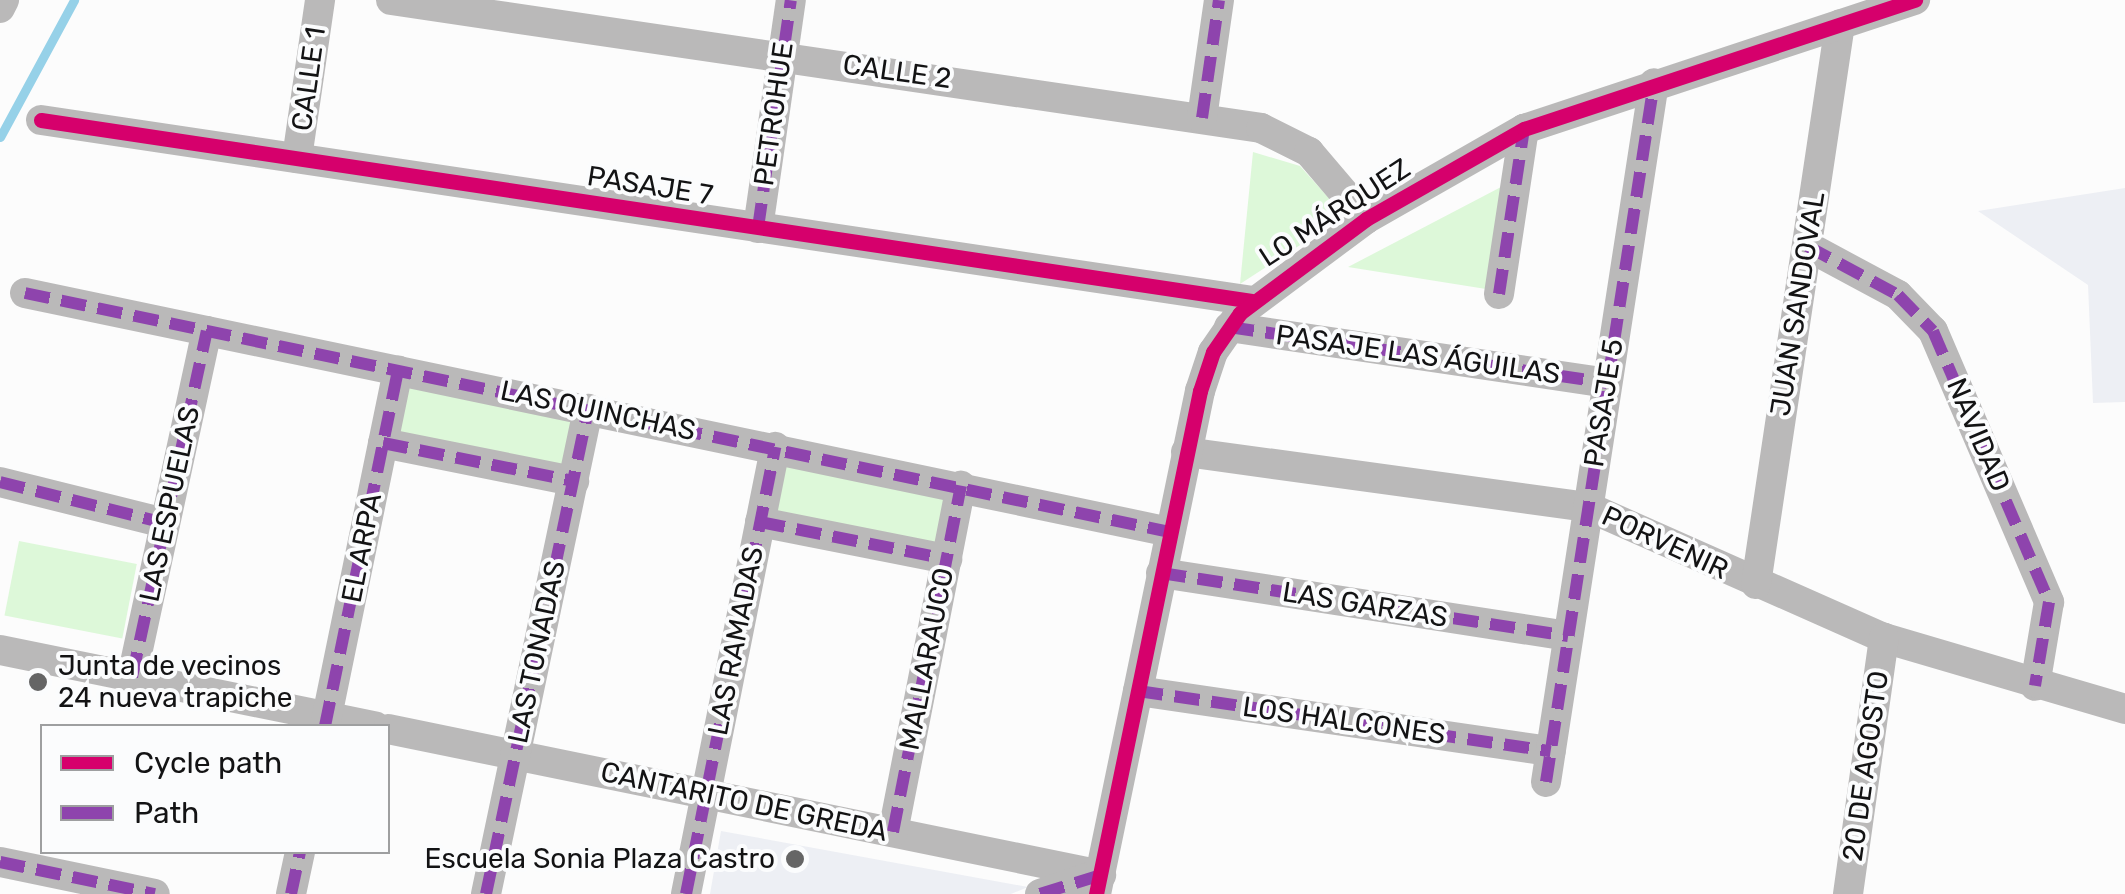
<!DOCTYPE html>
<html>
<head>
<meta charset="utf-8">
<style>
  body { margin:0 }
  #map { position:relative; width:2125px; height:894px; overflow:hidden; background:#fcfcfc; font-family:Rubik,sans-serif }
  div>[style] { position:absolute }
  .built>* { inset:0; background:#edeff4 }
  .green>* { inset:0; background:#ddf8d9; transform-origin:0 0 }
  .stream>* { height:9px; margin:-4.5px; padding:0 4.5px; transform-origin:4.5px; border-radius:4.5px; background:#96d1e8 }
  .minor>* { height:30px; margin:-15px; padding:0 15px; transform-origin:15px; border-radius:15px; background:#bab9b9 }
  .quiet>* { height:12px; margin-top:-6px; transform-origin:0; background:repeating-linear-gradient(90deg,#8e44ad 0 25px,transparent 0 37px) }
  .cycleway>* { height:15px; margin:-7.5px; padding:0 7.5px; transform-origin:7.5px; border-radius:7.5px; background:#d6006c }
  .dots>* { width:28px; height:28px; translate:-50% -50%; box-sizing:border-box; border:5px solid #fbfcfd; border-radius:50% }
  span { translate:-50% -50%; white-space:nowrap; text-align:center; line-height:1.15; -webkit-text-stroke:8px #fbfcfd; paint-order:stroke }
  .street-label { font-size:28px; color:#131314 }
  .poi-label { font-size:28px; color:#131314 }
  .left { translate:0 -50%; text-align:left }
  .right { translate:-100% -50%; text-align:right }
  .legend { position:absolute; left:40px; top:724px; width:350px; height:130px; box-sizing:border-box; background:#fbfcfd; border:2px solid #9e9fa0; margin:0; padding:12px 18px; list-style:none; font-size:30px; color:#131314 }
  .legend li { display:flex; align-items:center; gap:20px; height:50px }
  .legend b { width:50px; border:2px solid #9e9fa0 }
</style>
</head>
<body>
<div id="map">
  <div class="built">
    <i style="clip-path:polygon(2125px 188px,2125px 402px,2093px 403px,2088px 285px,1978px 211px)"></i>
    <i style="clip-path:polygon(721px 831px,1028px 887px,1011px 894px,710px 894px)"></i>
  </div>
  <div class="green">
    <i style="clip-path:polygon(1253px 152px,1300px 166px,1345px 216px,1240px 284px)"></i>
    <i style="clip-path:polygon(1501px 187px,1486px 289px,1348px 267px)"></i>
    <i style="left:406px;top:382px;width:175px;height:56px;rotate:12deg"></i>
    <i style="left:786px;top:461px;width:167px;height:55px;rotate:11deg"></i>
    <i style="left:19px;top:541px;width:120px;height:76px;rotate:11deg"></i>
  </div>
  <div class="stream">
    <i style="left:0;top:137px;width:156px;rotate:-61.6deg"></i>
  </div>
  <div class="minor">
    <i style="left:391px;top:0;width:879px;rotate:8.37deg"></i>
    <i style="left:1261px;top:128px;width:54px;rotate:26.6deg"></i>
    <i style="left:1309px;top:152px;width:88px;rotate:49.6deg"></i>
    <i style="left:0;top:8px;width:9px;rotate:-63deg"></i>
    <i style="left:1202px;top:118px;width:119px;rotate:-81.8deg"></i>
    <i style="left:41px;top:120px;width:1224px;rotate:8.5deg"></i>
    <i style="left:297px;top:158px;width:160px;rotate:-81.7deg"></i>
    <i style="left:758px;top:228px;width:230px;rotate:-81.8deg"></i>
    <i style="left:1807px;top:246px;width:103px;rotate:28.3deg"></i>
    <i style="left:1898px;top:295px;width:50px;rotate:45.8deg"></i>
    <i style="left:1933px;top:331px;width:295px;rotate:66.8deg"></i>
    <i style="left:2049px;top:602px;width:85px;rotate:99.5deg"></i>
    <i style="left:25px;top:293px;width:1170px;rotate:11.79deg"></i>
    <i style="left:1499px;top:294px;width:167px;rotate:-81.4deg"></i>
    <i style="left:1229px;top:327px;width:382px;rotate:8.4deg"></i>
    <i style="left:383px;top:443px;width:195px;rotate:11.3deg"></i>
    <i style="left:1186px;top:452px;width:406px;rotate:7.8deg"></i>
    <i style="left:1588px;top:507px;width:324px;rotate:23.9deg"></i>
    <i style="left:1884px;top:638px;width:251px;rotate:16.4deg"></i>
    <i style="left:0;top:482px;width:170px;rotate:14deg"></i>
    <i style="left:760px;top:522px;width:191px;rotate:11.2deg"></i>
    <i style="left:1161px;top:573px;width:412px;rotate:8.8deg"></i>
    <i style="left:1756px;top:584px;width:566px;rotate:-81.47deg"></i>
    <i style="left:0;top:650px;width:383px;rotate:11.5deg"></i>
    <i style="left:132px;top:677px;width:354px;rotate:-77.8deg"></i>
    <i style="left:1138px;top:691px;width:417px;rotate:8.3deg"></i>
    <i style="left:325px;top:726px;width:363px;rotate:-78.4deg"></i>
    <i style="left:388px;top:729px;width:728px;rotate:11.57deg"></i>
    <i style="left:1546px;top:782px;width:707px;rotate:-81.22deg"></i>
    <i style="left:893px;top:832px;width:353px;rotate:-78.9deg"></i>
    <i style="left:0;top:862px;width:158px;rotate:11.7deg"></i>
    <i style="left:291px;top:894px;width:43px;rotate:-77.9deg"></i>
    <i style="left:486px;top:894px;width:496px;rotate:-78.1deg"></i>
    <i style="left:686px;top:894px;width:456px;rotate:-78.7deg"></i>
    <i style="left:1040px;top:894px;width:56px;rotate:-18.8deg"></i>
    <i style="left:1096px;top:894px;width:514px;rotate:-78.32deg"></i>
    <i style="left:1200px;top:391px;width:41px;rotate:-71.6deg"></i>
    <i style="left:1213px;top:352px;width:47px;rotate:-55.3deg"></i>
    <i style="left:1240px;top:313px;width:157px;rotate:-36.7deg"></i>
    <i style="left:1366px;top:219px;width:182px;rotate:-29.7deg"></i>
    <i style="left:1524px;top:129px;width:412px;rotate:-18.3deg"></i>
    <i style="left:1848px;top:894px;width:259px;rotate:-82deg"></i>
  </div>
  <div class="quiet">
    <i style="left:1202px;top:118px;width:119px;rotate:-81.8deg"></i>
    <i style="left:758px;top:228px;width:230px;rotate:-81.8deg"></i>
    <i style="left:1807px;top:246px;width:103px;rotate:28.3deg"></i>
    <i style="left:1898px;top:295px;width:50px;rotate:45.8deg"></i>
    <i style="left:1933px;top:331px;width:295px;rotate:66.8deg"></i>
    <i style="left:2049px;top:602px;width:85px;rotate:99.5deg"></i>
    <i style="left:25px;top:293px;width:1170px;rotate:11.79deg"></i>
    <i style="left:1499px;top:294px;width:167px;rotate:-81.4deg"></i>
    <i style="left:1229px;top:327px;width:382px;rotate:8.4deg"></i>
    <i style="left:383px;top:443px;width:195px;rotate:11.3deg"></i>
    <i style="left:0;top:482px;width:170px;rotate:14deg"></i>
    <i style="left:760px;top:522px;width:191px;rotate:11.2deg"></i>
    <i style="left:1161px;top:573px;width:412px;rotate:8.8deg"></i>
    <i style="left:132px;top:677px;width:354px;rotate:-77.8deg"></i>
    <i style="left:1138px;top:691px;width:417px;rotate:8.3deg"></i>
    <i style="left:325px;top:726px;width:363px;rotate:-78.4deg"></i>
    <i style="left:1546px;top:782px;width:707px;rotate:-81.22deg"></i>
    <i style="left:893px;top:832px;width:353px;rotate:-78.9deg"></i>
    <i style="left:0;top:862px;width:158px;rotate:11.7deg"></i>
    <i style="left:291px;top:894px;width:43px;rotate:-77.9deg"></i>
    <i style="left:486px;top:894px;width:496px;rotate:-78.1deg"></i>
    <i style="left:686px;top:894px;width:456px;rotate:-78.7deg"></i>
    <i style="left:1040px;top:894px;width:64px;rotate:-17.3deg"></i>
  </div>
  <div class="cycleway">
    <i style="left:41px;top:120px;width:1224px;rotate:8.5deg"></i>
    <i style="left:1096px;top:894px;width:514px;rotate:-78.32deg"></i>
    <i style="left:1200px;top:391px;width:41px;rotate:-71.6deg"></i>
    <i style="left:1213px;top:352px;width:47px;rotate:-55.3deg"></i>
    <i style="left:1240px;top:313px;width:157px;rotate:-36.7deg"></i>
    <i style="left:1366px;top:219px;width:182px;rotate:-29.7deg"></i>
    <i style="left:1524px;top:129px;width:412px;rotate:-18.3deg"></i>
  </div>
  <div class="dots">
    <i style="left:38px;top:682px;background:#656565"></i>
    <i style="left:795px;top:859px;background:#656565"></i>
  </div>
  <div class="street-label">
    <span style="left:897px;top:72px;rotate:8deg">CALLE 2</span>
    <span style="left:309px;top:79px;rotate:-82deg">CALLE 1</span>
    <span style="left:774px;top:114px;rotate:-82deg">PETROHUE</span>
    <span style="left:650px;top:186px;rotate:9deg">PASAJE 7</span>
    <span style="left:1335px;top:213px;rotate:-33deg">LO MÁRQUEZ</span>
    <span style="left:1798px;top:304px;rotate:-81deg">JUAN SANDOVAL</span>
    <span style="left:1418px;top:355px;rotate:8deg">PASAJE LAS ÁGUILAS</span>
    <span style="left:1604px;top:403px;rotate:-81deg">PASAJE 5</span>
    <span style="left:598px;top:411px;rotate:12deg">LAS QUINCHAS</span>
    <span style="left:1978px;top:435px;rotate:67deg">NAVIDAD</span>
    <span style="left:170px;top:504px;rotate:-78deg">LAS ESPUELAS</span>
    <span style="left:1665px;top:543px;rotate:25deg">PORVENIR</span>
    <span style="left:362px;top:548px;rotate:-79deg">EL ARPA</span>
    <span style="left:1365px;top:605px;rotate:9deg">LAS GARZAS</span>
    <span style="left:736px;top:641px;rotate:-79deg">LAS RAMADAS</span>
    <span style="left:537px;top:652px;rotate:-78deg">LAS TONADAS</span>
    <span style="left:927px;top:659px;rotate:-79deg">MALLARAUCO</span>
    <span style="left:1344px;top:721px;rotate:8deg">LOS HALCONES</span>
    <span style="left:1866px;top:766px;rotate:-82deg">20 DE AGOSTO</span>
    <span style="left:744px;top:802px;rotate:12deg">CANTARITO DE GREDA</span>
  </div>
  <div class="poi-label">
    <span class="left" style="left:58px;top:682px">Junta de vecinos<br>24 nueva trapiche</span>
    <span class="right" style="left:775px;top:859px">Escuela Sonia Plaza Castro</span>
  </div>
  <ul class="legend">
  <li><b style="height:12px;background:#d6006c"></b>Cycle path</li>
  <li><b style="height:12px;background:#8e44ad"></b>Path</li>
  </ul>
</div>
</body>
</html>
